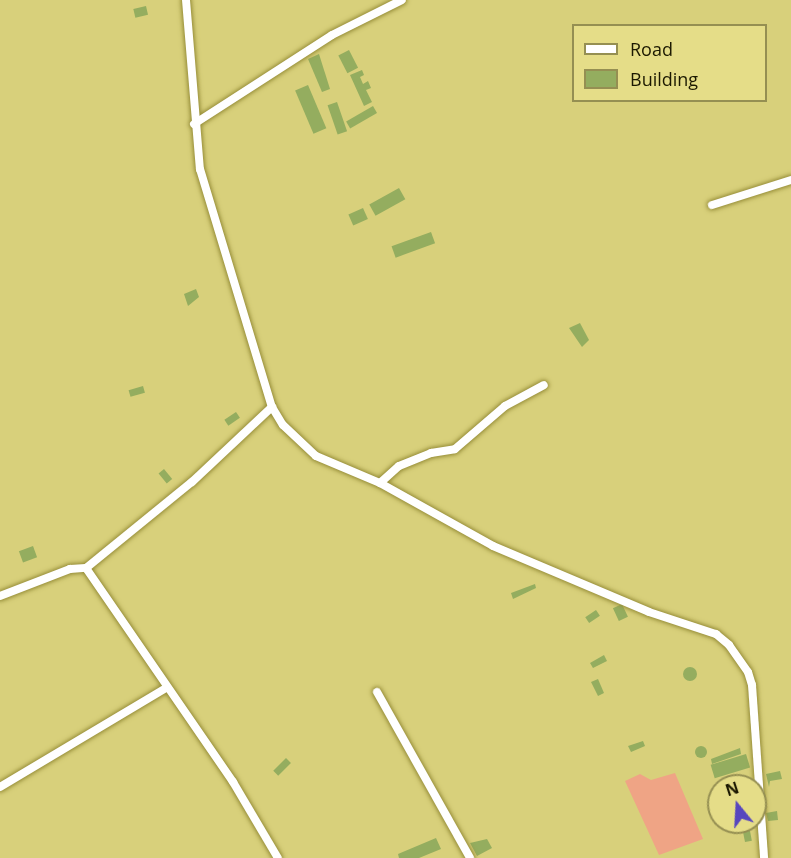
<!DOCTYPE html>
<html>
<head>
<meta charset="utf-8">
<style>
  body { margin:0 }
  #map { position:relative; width:791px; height:858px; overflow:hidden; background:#d8d07b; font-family:"Open Sans",sans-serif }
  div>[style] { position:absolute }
  .green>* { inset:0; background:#efa485 }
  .building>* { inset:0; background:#94ad5f; transform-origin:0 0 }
  .round { border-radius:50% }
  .roads { filter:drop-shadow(0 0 2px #978e39) drop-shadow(0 0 2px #978e39) }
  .street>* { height:8px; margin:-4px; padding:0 4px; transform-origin:4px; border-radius:4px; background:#fff }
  span { translate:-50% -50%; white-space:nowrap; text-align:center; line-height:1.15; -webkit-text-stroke:6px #e5dd88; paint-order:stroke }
  .legend { position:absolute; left:572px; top:24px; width:195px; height:78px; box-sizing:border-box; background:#e5dd88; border:2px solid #958f52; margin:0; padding:8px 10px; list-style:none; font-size:18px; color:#1c1901 }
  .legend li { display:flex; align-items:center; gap:12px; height:30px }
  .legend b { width:30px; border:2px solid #958f52 }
  .north { position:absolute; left:707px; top:774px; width:60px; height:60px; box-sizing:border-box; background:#e5dd88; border:2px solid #958f52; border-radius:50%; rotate:342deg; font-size:16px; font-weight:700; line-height:24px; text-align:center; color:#1c1901 }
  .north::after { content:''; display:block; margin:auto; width:21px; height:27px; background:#5746be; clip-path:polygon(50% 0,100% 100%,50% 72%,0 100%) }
</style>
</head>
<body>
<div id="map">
  <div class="green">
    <i style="clip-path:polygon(675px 773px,703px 839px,659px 855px,625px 781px,640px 774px,651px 780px)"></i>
  </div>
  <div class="building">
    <i style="left:146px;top:6px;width:9px;height:13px;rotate:77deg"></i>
    <i style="left:349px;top:50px;width:20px;height:12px;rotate:63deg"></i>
    <i style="clip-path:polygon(319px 54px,330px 89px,322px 92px,308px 59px)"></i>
    <i style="clip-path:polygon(362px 70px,364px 75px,360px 77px,363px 84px,368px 81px,371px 88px,366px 90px,372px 102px,364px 106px,350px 75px)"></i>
    <i style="left:308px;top:85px;width:47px;height:14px;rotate:67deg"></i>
    <i style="left:337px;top:102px;width:31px;height:10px;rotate:71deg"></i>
    <i style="left:373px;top:106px;width:8px;height:31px;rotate:60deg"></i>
    <i style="left:399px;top:188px;width:13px;height:34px;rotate:61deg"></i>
    <i style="left:363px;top:208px;width:12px;height:16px;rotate:66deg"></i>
    <i style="left:431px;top:232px;width:12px;height:42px;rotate:70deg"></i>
    <i style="clip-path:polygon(196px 289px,199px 297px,188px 306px,184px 294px)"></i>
    <i style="clip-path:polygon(580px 323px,589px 340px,582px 347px,569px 328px)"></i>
    <i style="left:143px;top:386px;width:7px;height:15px;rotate:74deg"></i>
    <i style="left:236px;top:412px;width:7px;height:14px;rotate:56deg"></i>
    <i style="left:164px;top:469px;width:13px;height:7px;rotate:51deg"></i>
    <i style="left:33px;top:546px;width:12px;height:15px;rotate:70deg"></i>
    <i style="clip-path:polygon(535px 584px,536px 588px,513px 599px,511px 593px)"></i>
    <i style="left:622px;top:604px;width:14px;height:10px;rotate:65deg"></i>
    <i style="left:596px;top:610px;width:7px;height:13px;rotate:56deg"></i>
    <i style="clip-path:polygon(604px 655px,607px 661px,593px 668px,590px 663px)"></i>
    <i class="round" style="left:683px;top:667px;width:14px;height:14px"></i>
    <i style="clip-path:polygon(598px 679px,604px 693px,598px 696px,591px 682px)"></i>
    <i style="clip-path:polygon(643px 741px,645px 746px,631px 752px,628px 746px)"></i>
    <i class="round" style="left:695px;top:746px;width:12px;height:12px"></i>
    <i style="clip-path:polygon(740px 748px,741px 754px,712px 764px,711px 759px)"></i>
    <i style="left:746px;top:754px;width:14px;height:37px;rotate:73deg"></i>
    <i style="left:286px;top:758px;width:7px;height:18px;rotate:45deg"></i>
    <i style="clip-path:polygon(780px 771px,782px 779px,770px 781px,769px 787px,766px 774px)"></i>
    <i style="clip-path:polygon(777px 811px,778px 820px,768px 821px,766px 813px)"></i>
    <i style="left:749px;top:826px;width:15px;height:7px;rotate:79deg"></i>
    <i style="clip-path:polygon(436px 838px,441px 849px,419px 858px,399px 858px,398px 854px)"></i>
    <i style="clip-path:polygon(487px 839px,492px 848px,477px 856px,470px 843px)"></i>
  </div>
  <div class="roads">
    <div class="street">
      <i style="left:186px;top:0;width:170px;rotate:85.3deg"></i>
      <i style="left:200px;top:169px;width:249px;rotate:73.2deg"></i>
      <i style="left:272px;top:407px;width:21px;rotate:59deg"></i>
      <i style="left:283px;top:425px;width:45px;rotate:43.2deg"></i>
      <i style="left:316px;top:456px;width:69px;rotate:22.9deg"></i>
      <i style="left:380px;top:483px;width:129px;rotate:29.1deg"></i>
      <i style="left:493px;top:546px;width:169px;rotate:22.9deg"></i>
      <i style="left:649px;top:612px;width:71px;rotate:18.2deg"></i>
      <i style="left:716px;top:634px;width:17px;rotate:40deg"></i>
      <i style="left:729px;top:645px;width:33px;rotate:55deg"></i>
      <i style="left:748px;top:672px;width:14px;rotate:73deg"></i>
      <i style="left:752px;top:685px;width:173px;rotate:86deg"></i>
      <i style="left:194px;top:124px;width:164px;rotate:-32.8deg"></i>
      <i style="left:332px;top:35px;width:78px;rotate:-26.6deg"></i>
      <i style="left:712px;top:205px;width:83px;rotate:-17.6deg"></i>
      <i style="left:380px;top:483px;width:25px;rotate:-42deg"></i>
      <i style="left:399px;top:466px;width:35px;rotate:-22deg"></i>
      <i style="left:431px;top:453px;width:24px;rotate:-9deg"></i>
      <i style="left:455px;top:449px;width:66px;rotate:-40.7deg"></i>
      <i style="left:505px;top:406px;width:44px;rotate:-28.3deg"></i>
      <i style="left:86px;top:568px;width:260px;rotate:55.5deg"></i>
      <i style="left:233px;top:782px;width:88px;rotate:59.4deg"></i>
      <i style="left:0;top:596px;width:75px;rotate:-21.1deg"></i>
      <i style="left:70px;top:569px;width:16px;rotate:-4deg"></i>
      <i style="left:86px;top:568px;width:136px;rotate:-39.1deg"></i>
      <i style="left:192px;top:482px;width:110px;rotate:-43.2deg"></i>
      <i style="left:377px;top:692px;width:190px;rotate:60.7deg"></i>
      <i style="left:0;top:787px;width:193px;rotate:-30.8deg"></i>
    </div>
  </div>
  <ul class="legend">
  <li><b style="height:8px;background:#fff"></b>Road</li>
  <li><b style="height:16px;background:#94ad5f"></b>Building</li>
  </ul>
  <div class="north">N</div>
</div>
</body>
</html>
